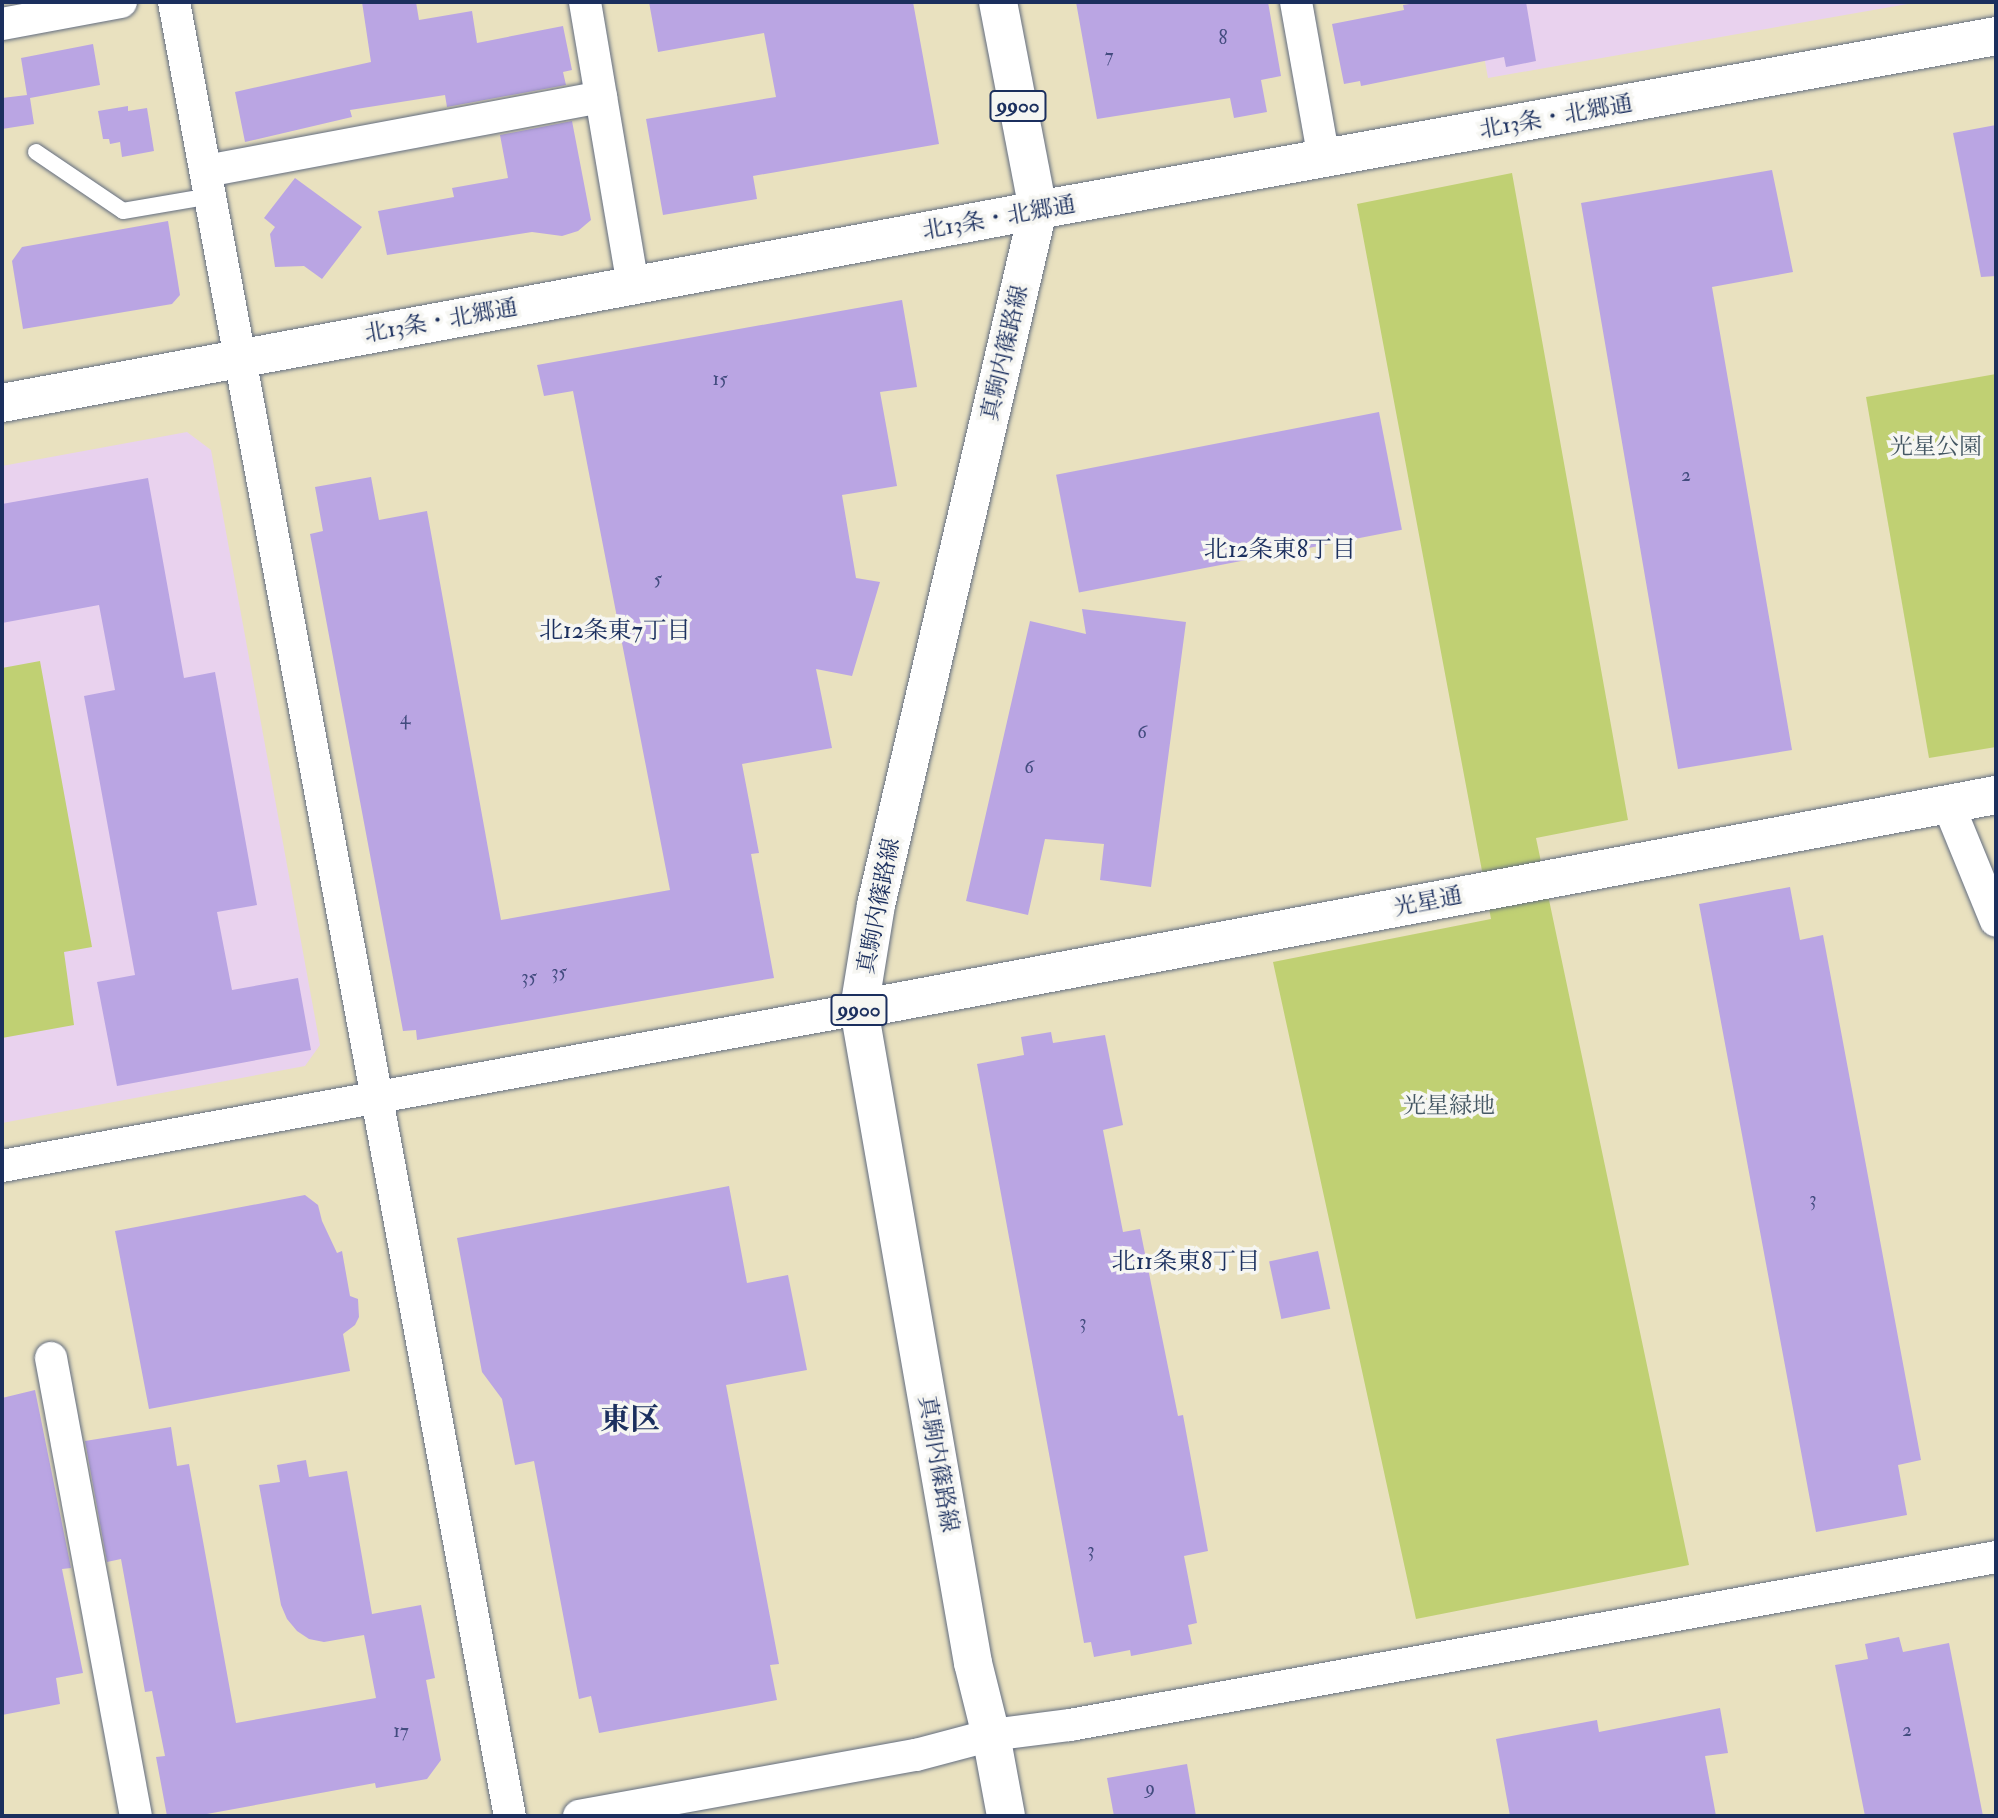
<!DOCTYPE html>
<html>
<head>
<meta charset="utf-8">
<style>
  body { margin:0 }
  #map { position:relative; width:1998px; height:1818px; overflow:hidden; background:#e9e1bf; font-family:"IM FELL Double Pica","Noto Serif JP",serif }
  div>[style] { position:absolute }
  .built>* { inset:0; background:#e9d2ee }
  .green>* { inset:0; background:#c0d073 }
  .building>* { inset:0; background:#baa5e3; transform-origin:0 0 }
  .roads { filter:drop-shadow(0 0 2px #636d80) drop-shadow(0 0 2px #636d80) }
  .lane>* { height:16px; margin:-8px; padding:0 8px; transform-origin:8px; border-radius:8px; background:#fff }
  .street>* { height:32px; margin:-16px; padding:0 16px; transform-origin:16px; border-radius:16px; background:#fff }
  .secondary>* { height:38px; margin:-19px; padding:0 19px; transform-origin:19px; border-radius:19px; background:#fff }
  .primary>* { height:38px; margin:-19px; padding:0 19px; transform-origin:19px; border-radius:19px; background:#fff }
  span { translate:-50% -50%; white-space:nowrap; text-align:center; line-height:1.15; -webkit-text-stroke:7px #f6f6f2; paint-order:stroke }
  .number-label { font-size:19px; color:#434c7f }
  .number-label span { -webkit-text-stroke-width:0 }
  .shield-label span { padding:2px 5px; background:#f6f6f2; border:2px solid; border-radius:5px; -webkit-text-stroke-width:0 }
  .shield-label { font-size:21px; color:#1b2f5e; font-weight:700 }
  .street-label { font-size:23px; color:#1b2f5e }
  .park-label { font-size:23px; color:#445763 }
  .neighbourhood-label { font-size:24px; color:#1b2f5e }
  .district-label { font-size:30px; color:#1b2f5e; font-weight:700 }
  .frame { position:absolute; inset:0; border:4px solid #1b2f5e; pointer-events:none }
</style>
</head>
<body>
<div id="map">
  <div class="built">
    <i style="clip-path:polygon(1474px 2px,1919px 2px,1488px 78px)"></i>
    <i style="clip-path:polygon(187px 432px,211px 450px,320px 1045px,305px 1066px,2px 1123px,2px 466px)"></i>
  </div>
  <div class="green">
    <i style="clip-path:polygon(1512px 173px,1628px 820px,1536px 838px,1689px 1565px,1416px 1619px,1273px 962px,1491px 919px,1357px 204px)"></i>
    <i style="clip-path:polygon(1996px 374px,1996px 747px,1929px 758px,1866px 397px)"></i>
    <i style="clip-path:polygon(40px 661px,92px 947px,64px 952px,74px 1025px,2px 1038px,2px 668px)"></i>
  </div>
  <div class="building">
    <i style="clip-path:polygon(362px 2px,416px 2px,419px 20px,472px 11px,477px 43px,563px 26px,572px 70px,563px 72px,566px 85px,447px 107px,445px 95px,350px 110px,352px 117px,245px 142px,235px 92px,371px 62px)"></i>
    <i style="clip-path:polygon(649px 2px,913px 2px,939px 144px,753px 176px,757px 199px,663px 215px,646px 119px,776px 97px,764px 33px,658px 52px)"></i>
    <i style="clip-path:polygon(1076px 2px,1268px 2px,1281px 76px,1261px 80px,1267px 112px,1234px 118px,1230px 98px,1097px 119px)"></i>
    <i style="clip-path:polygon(1422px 2px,1526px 2px,1536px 61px,1506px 67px,1504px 57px,1361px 86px,1360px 81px,1344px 84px,1332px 24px,1404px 10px,1403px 5px)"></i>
    <i style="clip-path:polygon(93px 44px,100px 85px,30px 98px,34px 124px,2px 129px,2px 98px,27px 95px,21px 58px)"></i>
    <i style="clip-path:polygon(128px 106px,128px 111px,147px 108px,154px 151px,122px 157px,120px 142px,110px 144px,109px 139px,103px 139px,98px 111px)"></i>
    <i style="clip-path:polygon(572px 121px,591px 220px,578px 231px,562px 236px,532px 232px,387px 255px,378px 211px,454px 197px,452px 188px,508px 178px,500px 135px)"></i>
    <i style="clip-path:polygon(1996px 125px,1996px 276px,1981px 277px,1953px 133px)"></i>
    <i style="clip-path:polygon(1772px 170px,1793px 272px,1712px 287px,1792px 750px,1678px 769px,1581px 203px)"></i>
    <i style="clip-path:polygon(295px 178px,362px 227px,322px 279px,304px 266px,275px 267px,270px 234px,275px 227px,264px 218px)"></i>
    <i style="clip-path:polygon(168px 221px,180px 295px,172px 304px,23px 329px,12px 261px,22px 247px)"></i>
    <i style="clip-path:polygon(902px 300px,917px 387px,880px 392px,897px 486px,842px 495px,856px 578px,880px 582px,852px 676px,816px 669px,832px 748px,742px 764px,759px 853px,751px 854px,774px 978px,417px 1040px,416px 1030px,403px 1031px,310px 534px,323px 531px,315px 487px,371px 477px,379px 520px,427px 511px,501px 920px,670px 890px,573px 391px,544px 396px,537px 365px)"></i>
    <i style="left:1379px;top:412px;width:120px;height:329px;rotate:79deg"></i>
    <i style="clip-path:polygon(148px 478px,184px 678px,215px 672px,257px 905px,217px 912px,232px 990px,298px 978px,311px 1050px,117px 1086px,97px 982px,135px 975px,84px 696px,115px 690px,99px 605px,2px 623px,2px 504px)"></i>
    <i style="clip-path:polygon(1082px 609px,1186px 622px,1151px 887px,1100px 880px,1104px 844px,1045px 839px,1028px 915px,966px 901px,1030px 621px,1086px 634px)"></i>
    <i style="clip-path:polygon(1790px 887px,1800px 940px,1823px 935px,1921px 1460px,1898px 1465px,1907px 1515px,1816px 1532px,1699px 904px)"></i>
    <i style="clip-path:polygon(1051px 1032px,1053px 1043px,1105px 1035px,1123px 1125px,1103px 1130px,1123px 1232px,1140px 1229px,1178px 1416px,1183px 1415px,1208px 1551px,1184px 1556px,1197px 1623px,1188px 1625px,1192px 1644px,1131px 1656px,1130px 1650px,1094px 1657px,1091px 1642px,1084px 1643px,977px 1064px,1024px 1055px,1021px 1037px)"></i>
    <i style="clip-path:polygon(729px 1186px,747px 1283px,788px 1275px,807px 1370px,726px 1385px,779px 1664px,770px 1665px,777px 1700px,599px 1733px,591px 1696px,579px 1699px,534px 1461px,515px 1465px,502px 1399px,482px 1372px,457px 1238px)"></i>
    <i style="clip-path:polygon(305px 1195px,318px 1205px,322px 1221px,337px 1253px,342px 1251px,350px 1296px,358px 1299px,359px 1317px,355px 1325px,343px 1334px,350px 1371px,149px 1409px,115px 1231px)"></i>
    <i style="left:1318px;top:1251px;width:59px;height:50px;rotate:78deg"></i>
    <i style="clip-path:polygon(35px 1390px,71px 1568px,62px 1569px,83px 1673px,56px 1678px,60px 1704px,2px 1715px,2px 1398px)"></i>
    <i style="clip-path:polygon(171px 1427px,177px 1466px,189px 1464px,236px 1723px,376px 1698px,364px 1635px,324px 1642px,309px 1639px,297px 1631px,287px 1619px,281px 1605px,259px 1485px,280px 1482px,277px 1465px,306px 1460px,309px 1477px,347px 1471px,372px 1614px,421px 1605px,435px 1678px,426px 1680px,441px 1760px,427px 1779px,376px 1788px,375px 1783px,196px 1816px,167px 1816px,156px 1757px,165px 1756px,152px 1691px,145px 1692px,121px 1559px,107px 1562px,85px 1441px)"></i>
    <i style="clip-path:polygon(1899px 1637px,1903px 1652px,1949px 1643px,1983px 1816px,1865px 1816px,1835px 1665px,1868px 1659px,1865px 1644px)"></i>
    <i style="clip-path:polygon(1720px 1708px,1728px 1753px,1705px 1756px,1716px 1816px,1510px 1816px,1496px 1739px,1597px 1720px,1599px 1732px)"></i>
    <i style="clip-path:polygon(1187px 1764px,1196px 1816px,1114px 1816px,1107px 1778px)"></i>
  </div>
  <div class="roads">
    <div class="lane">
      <i style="left:36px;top:152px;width:105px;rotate:34.1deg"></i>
      <i style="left:123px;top:211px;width:89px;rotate:-9.7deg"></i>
    </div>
    <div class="street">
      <i style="left:174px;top:2px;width:1845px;rotate:79.51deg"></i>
      <i style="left:585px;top:2px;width:288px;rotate:80.4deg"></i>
      <i style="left:1296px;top:2px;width:159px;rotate:79.9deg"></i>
      <i style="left:2px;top:24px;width:121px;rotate:-10.5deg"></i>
      <i style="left:206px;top:171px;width:402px;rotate:-10.6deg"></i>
      <i style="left:1948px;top:804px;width:126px;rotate:67.7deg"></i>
      <i style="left:2px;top:1166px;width:871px;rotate:-10.38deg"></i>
      <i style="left:51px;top:1358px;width:466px;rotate:79.5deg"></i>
      <i style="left:579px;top:1816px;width:342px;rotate:-10.3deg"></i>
      <i style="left:916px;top:1755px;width:78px;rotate:-14.9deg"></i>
      <i style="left:991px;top:1735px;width:80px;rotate:-7.2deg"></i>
      <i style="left:1070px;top:1725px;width:941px;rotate:-10.28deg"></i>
    </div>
    <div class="secondary">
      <i style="left:2px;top:403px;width:1054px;rotate:-10.55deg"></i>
      <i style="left:1038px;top:210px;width:974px;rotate:-10.29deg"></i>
      <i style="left:859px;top:1009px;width:1157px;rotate:-10.66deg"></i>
    </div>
    <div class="primary">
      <i style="left:998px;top:2px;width:212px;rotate:79.1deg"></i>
      <i style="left:1038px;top:210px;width:714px;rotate:103.12deg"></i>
      <i style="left:876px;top:905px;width:105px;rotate:99.3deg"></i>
      <i style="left:859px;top:1009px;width:664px;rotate:80.11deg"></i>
      <i style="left:973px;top:1663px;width:74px;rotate:76deg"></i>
      <i style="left:991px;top:1735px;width:82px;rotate:79.5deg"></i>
    </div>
  </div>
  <div class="number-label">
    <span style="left:1223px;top:39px">8</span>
    <span style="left:1109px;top:57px">7</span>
    <span style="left:720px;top:380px">15</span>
    <span style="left:1686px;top:476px">2</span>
    <span style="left:658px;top:580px">5</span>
    <span style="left:405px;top:719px">4</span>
    <span style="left:1142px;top:733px">6</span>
    <span style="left:1029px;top:768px">6</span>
    <span style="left:559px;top:973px">35</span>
    <span style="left:529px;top:978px">35</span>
    <span style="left:1813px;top:1200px">3</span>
    <span style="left:1083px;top:1323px">3</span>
    <span style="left:1091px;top:1551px">3</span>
    <span style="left:1907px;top:1731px">2</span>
    <span style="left:401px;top:1732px">17</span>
    <span style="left:1150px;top:1789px">9</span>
  </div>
  <div class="shield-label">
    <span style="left:1018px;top:106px">9900</span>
    <span style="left:859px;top:1010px">9900</span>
  </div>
  <div class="street-label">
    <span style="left:1556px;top:117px;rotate:-10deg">北13条・北郷通</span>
    <span style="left:999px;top:218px;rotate:-10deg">北13条・北郷通</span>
    <span style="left:441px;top:321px;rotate:-10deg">北13条・北郷通</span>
    <span style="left:1005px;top:353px;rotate:-77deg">真駒内篠路線</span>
    <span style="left:1428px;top:902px;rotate:-11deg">光星通</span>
    <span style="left:879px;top:906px;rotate:-79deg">真駒内篠路線</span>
    <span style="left:938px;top:1464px;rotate:80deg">真駒内篠路線</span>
  </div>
  <div class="park-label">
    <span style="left:1936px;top:447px">光星公園</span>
    <span style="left:1449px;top:1106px">光星緑地</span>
  </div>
  <div class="neighbourhood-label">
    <span style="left:1280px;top:550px">北12条東8丁目</span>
    <span style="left:615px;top:631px">北12条東7丁目</span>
    <span style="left:1186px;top:1262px">北11条東8丁目</span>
  </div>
  <div class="district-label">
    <span style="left:630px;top:1420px">東区</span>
  </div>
  <div class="frame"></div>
</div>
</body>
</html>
